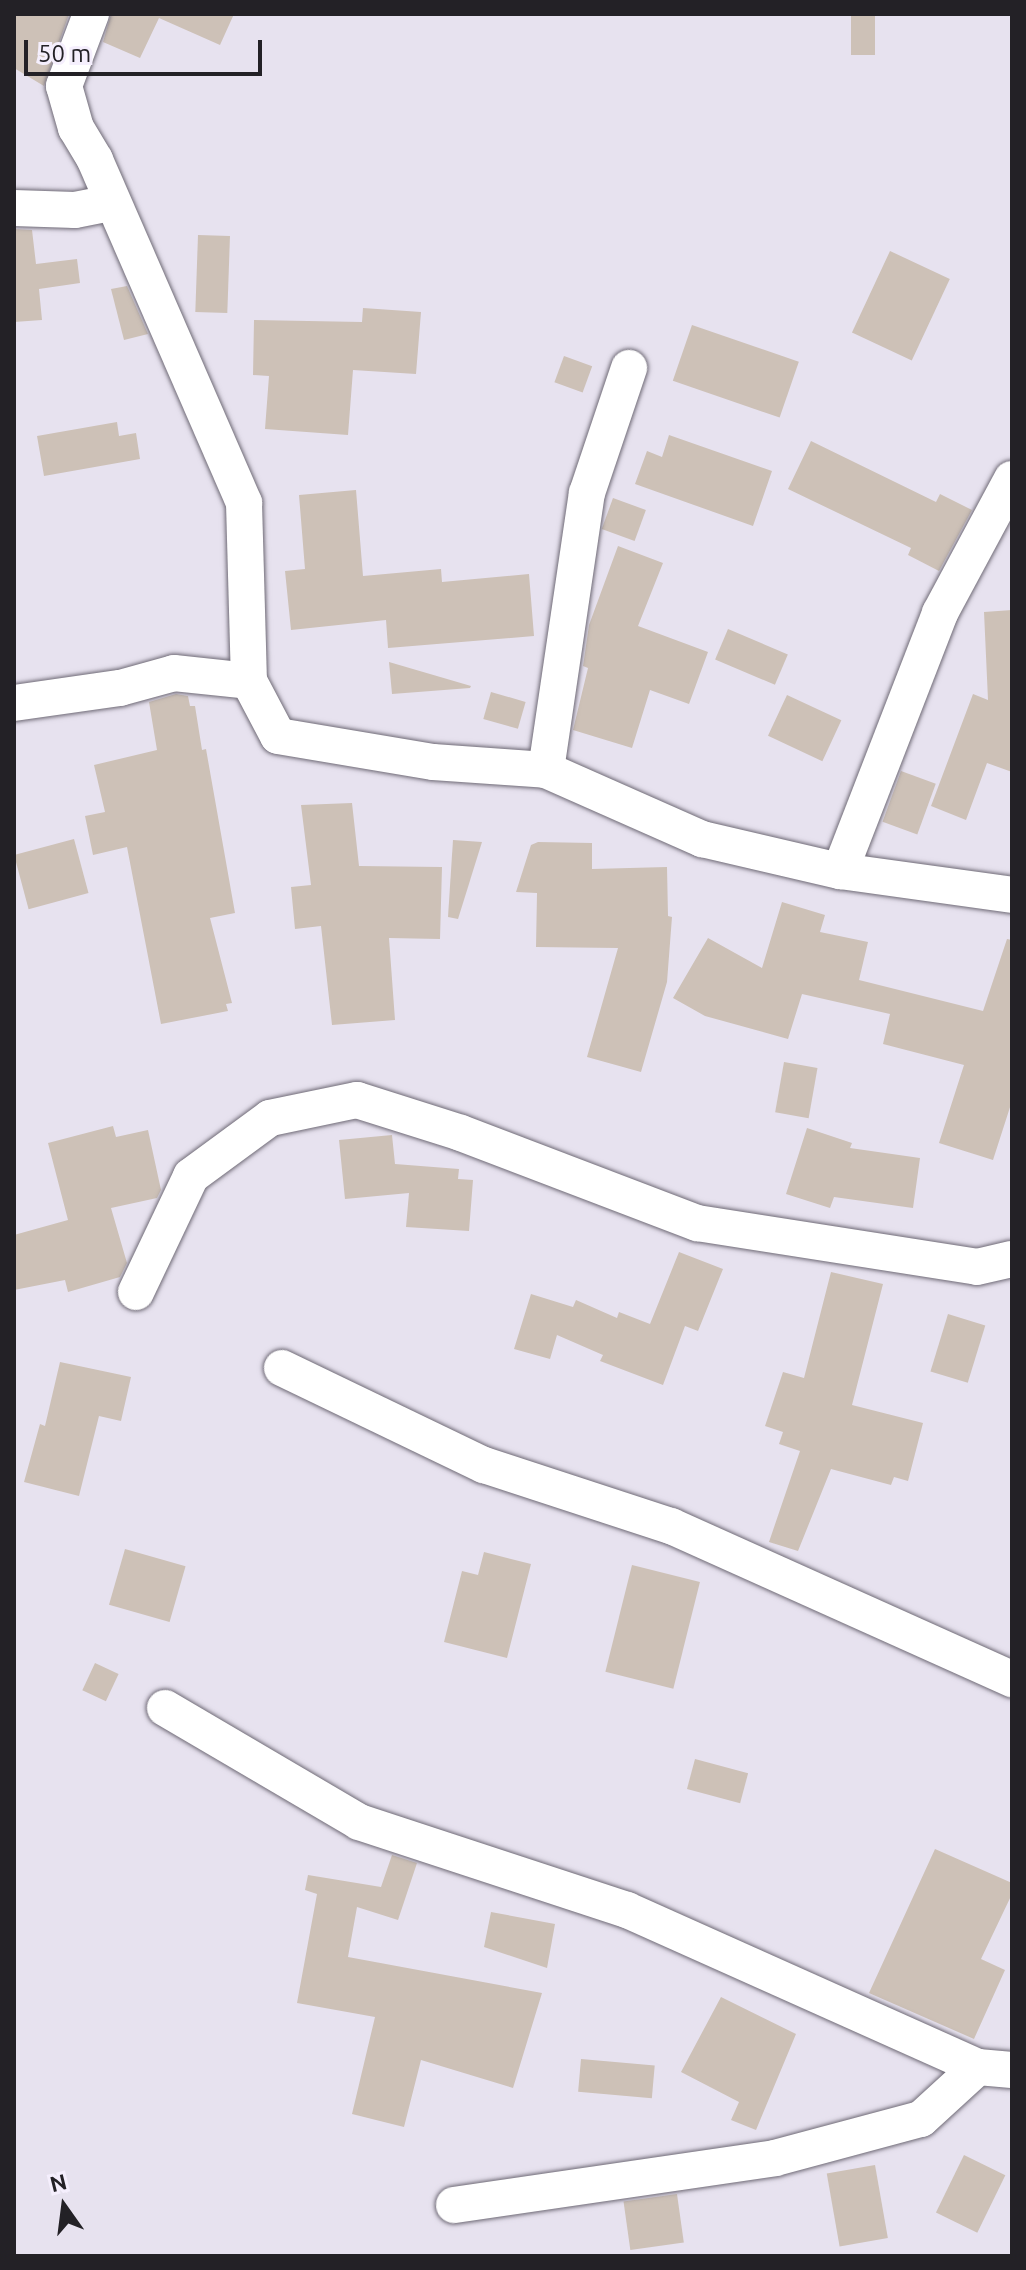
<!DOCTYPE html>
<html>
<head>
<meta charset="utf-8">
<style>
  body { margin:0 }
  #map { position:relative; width:1026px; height:2270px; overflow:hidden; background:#e7e2ef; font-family:Ubuntu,sans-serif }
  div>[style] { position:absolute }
  .building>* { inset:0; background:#cdc1b7; transform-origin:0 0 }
  .roads { filter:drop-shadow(0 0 2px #6f6a76) drop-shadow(0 0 2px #6f6a76) }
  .street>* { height:36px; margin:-18px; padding:0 18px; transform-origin:18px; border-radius:18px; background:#fff }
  span { translate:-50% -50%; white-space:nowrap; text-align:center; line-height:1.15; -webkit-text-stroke:8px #f5effd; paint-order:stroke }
  .frame { position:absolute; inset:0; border:16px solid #232126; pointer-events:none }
  .north { position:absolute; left:24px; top:2166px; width:80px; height:80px; -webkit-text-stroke:6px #f5effd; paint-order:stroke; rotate:346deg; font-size:22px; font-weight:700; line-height:32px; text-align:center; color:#232126 }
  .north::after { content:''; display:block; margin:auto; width:28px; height:36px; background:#232126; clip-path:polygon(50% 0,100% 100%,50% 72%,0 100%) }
  .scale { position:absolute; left:24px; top:40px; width:238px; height:36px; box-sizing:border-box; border:4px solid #232126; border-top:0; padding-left:10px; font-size:24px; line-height:28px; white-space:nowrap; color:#232126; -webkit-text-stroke:6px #f5effd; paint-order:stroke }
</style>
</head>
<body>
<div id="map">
  <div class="building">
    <i style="clip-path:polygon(14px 14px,69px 14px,44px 86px,14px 68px)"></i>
    <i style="clip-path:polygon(111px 14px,234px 14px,220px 45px,159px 18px,140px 58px,103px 42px)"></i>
    <i style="left:851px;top:14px;width:24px;height:41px"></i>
    <i style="clip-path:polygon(14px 229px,32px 230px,36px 264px,77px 259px,80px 283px,39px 289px,42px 320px,14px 322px)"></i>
    <i style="left:198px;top:235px;width:32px;height:77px;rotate:2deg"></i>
    <i style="left:890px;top:251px;width:66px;height:90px;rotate:25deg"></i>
    <i style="clip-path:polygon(127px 286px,148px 334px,124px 340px,111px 289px)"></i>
    <i style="clip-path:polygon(363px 308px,421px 312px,416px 374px,353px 370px,348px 435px,265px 429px,269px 376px,253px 375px,254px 320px,362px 322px)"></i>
    <i style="left:692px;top:325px;width:113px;height:59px;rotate:19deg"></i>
    <i style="left:564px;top:356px;width:30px;height:28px;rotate:20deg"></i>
    <i style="clip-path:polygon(117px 422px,119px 436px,136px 433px,140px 459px,44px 476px,37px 436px)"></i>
    <i style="clip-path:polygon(669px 435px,772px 471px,753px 526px,635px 484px,647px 451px,662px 457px)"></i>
    <i style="clip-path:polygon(811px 441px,936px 502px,940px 494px,972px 510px,939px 571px,908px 555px,911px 548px,788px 489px)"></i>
    <i style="clip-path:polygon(356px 490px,363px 576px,441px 569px,442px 582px,529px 574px,534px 636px,388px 648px,386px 620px,291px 630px,285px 571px,305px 569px,299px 495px)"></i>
    <i style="left:613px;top:498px;width:35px;height:33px;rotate:20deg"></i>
    <i style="clip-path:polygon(618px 546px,663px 563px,638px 626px,708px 652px,689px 704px,650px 690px,632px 748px,573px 730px,588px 668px,583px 666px,589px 625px)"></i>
    <i style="clip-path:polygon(1012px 610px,1012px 772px,987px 763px,966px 820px,931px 806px,973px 694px,988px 700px,984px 612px)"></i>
    <i style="left:728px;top:629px;width:65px;height:33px;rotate:23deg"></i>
    <i style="clip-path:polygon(389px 662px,471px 686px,470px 688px,392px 694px)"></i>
    <i style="left:491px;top:692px;width:36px;height:28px;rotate:16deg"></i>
    <i style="clip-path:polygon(176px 694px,188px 696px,190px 706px,195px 706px,202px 750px,206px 749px,235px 913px,210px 918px,232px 1003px,226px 1004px,228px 1011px,161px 1024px,127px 847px,93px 855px,85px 816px,105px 812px,94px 765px,157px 750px,149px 702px)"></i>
    <i style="left:787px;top:695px;width:60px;height:45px;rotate:25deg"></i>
    <i style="left:901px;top:771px;width:37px;height:54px;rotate:20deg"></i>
    <i style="clip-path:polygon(352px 803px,359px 866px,442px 867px,440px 939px,389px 938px,395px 1020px,332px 1025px,321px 926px,295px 929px,291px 887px,311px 885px,301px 805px)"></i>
    <i style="left:74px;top:839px;width:56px;height:62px;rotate:75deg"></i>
    <i style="clip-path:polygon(453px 840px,482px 842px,458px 919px,448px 917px)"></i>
    <i style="clip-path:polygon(538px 842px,592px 843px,592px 869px,667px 867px,668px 916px,672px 917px,667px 982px,641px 1072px,587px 1057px,618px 948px,536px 947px,537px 893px,516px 892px,531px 845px)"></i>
    <i style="clip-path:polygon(782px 902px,825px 915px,820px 932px,868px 942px,859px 980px,983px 1011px,1007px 939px,1012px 940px,1012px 1101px,993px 1160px,939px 1143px,964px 1065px,883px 1044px,890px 1014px,802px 994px,788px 1039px,705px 1016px,673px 998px,708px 938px,762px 968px)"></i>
    <i style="left:784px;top:1062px;width:34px;height:51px;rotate:10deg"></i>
    <i style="clip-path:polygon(113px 1126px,116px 1137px,148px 1130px,161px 1190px,157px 1198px,111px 1208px,127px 1263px,120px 1277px,68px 1292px,65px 1280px,14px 1290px,14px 1235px,68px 1220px,48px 1143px)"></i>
    <i style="clip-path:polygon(807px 1128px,852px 1143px,850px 1148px,920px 1158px,913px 1208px,834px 1197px,830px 1208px,786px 1194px)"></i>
    <i style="clip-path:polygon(392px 1135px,395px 1164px,459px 1169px,458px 1179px,473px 1180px,469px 1231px,406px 1227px,409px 1193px,345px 1199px,339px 1140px)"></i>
    <i style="clip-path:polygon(679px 1252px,723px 1269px,698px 1331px,685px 1326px,663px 1385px,600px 1361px,603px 1355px,557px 1335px,550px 1359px,514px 1349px,531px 1294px,573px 1307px,576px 1300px,617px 1318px,619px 1312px,650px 1324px)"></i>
    <i style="clip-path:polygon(831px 1272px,883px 1284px,852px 1405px,923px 1423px,908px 1481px,894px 1477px,891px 1485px,831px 1469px,798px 1551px,769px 1542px,800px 1451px,779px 1444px,783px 1432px,765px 1426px,783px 1372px,804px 1378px)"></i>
    <i style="left:948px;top:1314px;width:39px;height:60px;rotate:17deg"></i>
    <i style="clip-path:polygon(60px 1362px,131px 1377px,121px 1421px,99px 1416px,79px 1496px,24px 1482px,40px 1424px,45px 1426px)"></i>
    <i style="left:125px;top:1549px;width:63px;height:58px;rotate:16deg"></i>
    <i style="clip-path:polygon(484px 1552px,531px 1564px,507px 1658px,444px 1642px,462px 1571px,478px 1575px)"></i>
    <i style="left:632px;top:1565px;width:70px;height:110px;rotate:14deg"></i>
    <i style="left:95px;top:1663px;width:26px;height:30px;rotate:25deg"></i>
    <i style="left:695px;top:1759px;width:55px;height:31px;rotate:15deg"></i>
    <i style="clip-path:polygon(935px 1849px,1012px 1883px,1012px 1894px,981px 1959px,1005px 1970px,974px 2039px,869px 1993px)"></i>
    <i style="clip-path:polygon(392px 1855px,417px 1863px,398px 1920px,357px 1907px,348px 1957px,542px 1993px,513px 2088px,421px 2060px,404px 2127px,352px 2114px,375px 2017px,297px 2003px,317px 1894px,305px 1890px,308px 1875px,381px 1887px)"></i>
    <i style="clip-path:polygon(491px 1912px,555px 1924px,547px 1968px,484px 1947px)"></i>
    <i style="clip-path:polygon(721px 1997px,796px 2034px,756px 2130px,731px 2120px,739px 2102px,681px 2072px)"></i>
    <i style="left:581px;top:2059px;width:74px;height:33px;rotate:5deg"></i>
    <i style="left:964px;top:2155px;width:46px;height:64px;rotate:26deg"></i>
    <i style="left:875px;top:2165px;width:74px;height:49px;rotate:80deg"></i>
    <i style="left:677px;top:2194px;width:49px;height:54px;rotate:82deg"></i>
  </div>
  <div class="roads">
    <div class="street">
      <i style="left:91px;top:14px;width:77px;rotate:110.6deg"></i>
      <i style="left:64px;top:86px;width:44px;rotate:74.1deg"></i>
      <i style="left:76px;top:128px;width:37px;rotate:59deg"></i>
      <i style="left:95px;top:160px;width:374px;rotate:66.5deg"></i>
      <i style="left:244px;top:503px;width:178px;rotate:88.4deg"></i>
      <i style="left:14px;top:208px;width:61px;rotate:1.9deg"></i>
      <i style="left:75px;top:210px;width:37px;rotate:-11deg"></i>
      <i style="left:14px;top:703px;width:107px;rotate:-8.1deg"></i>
      <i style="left:120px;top:688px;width:56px;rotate:-15.5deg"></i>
      <i style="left:174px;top:673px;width:75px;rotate:6.1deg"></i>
      <i style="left:249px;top:681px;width:62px;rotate:62.2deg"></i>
      <i style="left:278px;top:736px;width:157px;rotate:9.5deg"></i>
      <i style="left:433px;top:762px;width:113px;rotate:4deg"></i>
      <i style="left:546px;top:770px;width:171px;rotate:23.9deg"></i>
      <i style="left:702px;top:839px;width:142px;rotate:13.1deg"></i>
      <i style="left:840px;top:871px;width:174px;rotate:7.9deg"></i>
      <i style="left:546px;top:770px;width:280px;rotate:-81.6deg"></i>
      <i style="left:587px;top:493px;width:132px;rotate:-71.4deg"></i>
      <i style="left:840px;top:871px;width:277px;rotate:-68.8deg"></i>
      <i style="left:940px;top:613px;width:152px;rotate:-61.8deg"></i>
      <i style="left:136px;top:1292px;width:128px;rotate:-64.6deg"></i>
      <i style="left:191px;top:1176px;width:98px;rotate:-36.3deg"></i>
      <i style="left:270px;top:1118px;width:89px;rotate:-11.7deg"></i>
      <i style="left:357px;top:1100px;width:109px;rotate:17.6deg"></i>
      <i style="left:461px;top:1133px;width:253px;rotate:20.9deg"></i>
      <i style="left:697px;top:1223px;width:283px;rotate:8.9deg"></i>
      <i style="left:977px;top:1267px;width:36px;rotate:-13deg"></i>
      <i style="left:282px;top:1368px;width:224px;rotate:25.7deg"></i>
      <i style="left:484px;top:1465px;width:197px;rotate:18.1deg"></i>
      <i style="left:671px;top:1526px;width:374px;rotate:24.2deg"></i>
      <i style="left:165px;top:1708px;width:225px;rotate:30.4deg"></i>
      <i style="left:359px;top:1822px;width:282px;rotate:18.2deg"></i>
      <i style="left:627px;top:1910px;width:385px;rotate:24.1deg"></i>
      <i style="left:454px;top:2205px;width:324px;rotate:-8.3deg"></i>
      <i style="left:775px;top:2158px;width:151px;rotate:-15deg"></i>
      <i style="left:921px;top:2119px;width:77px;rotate:-42.4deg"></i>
      <i style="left:978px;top:2067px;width:34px;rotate:5deg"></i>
    </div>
  </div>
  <div class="frame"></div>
  <div class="north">N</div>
  <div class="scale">50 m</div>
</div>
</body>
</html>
